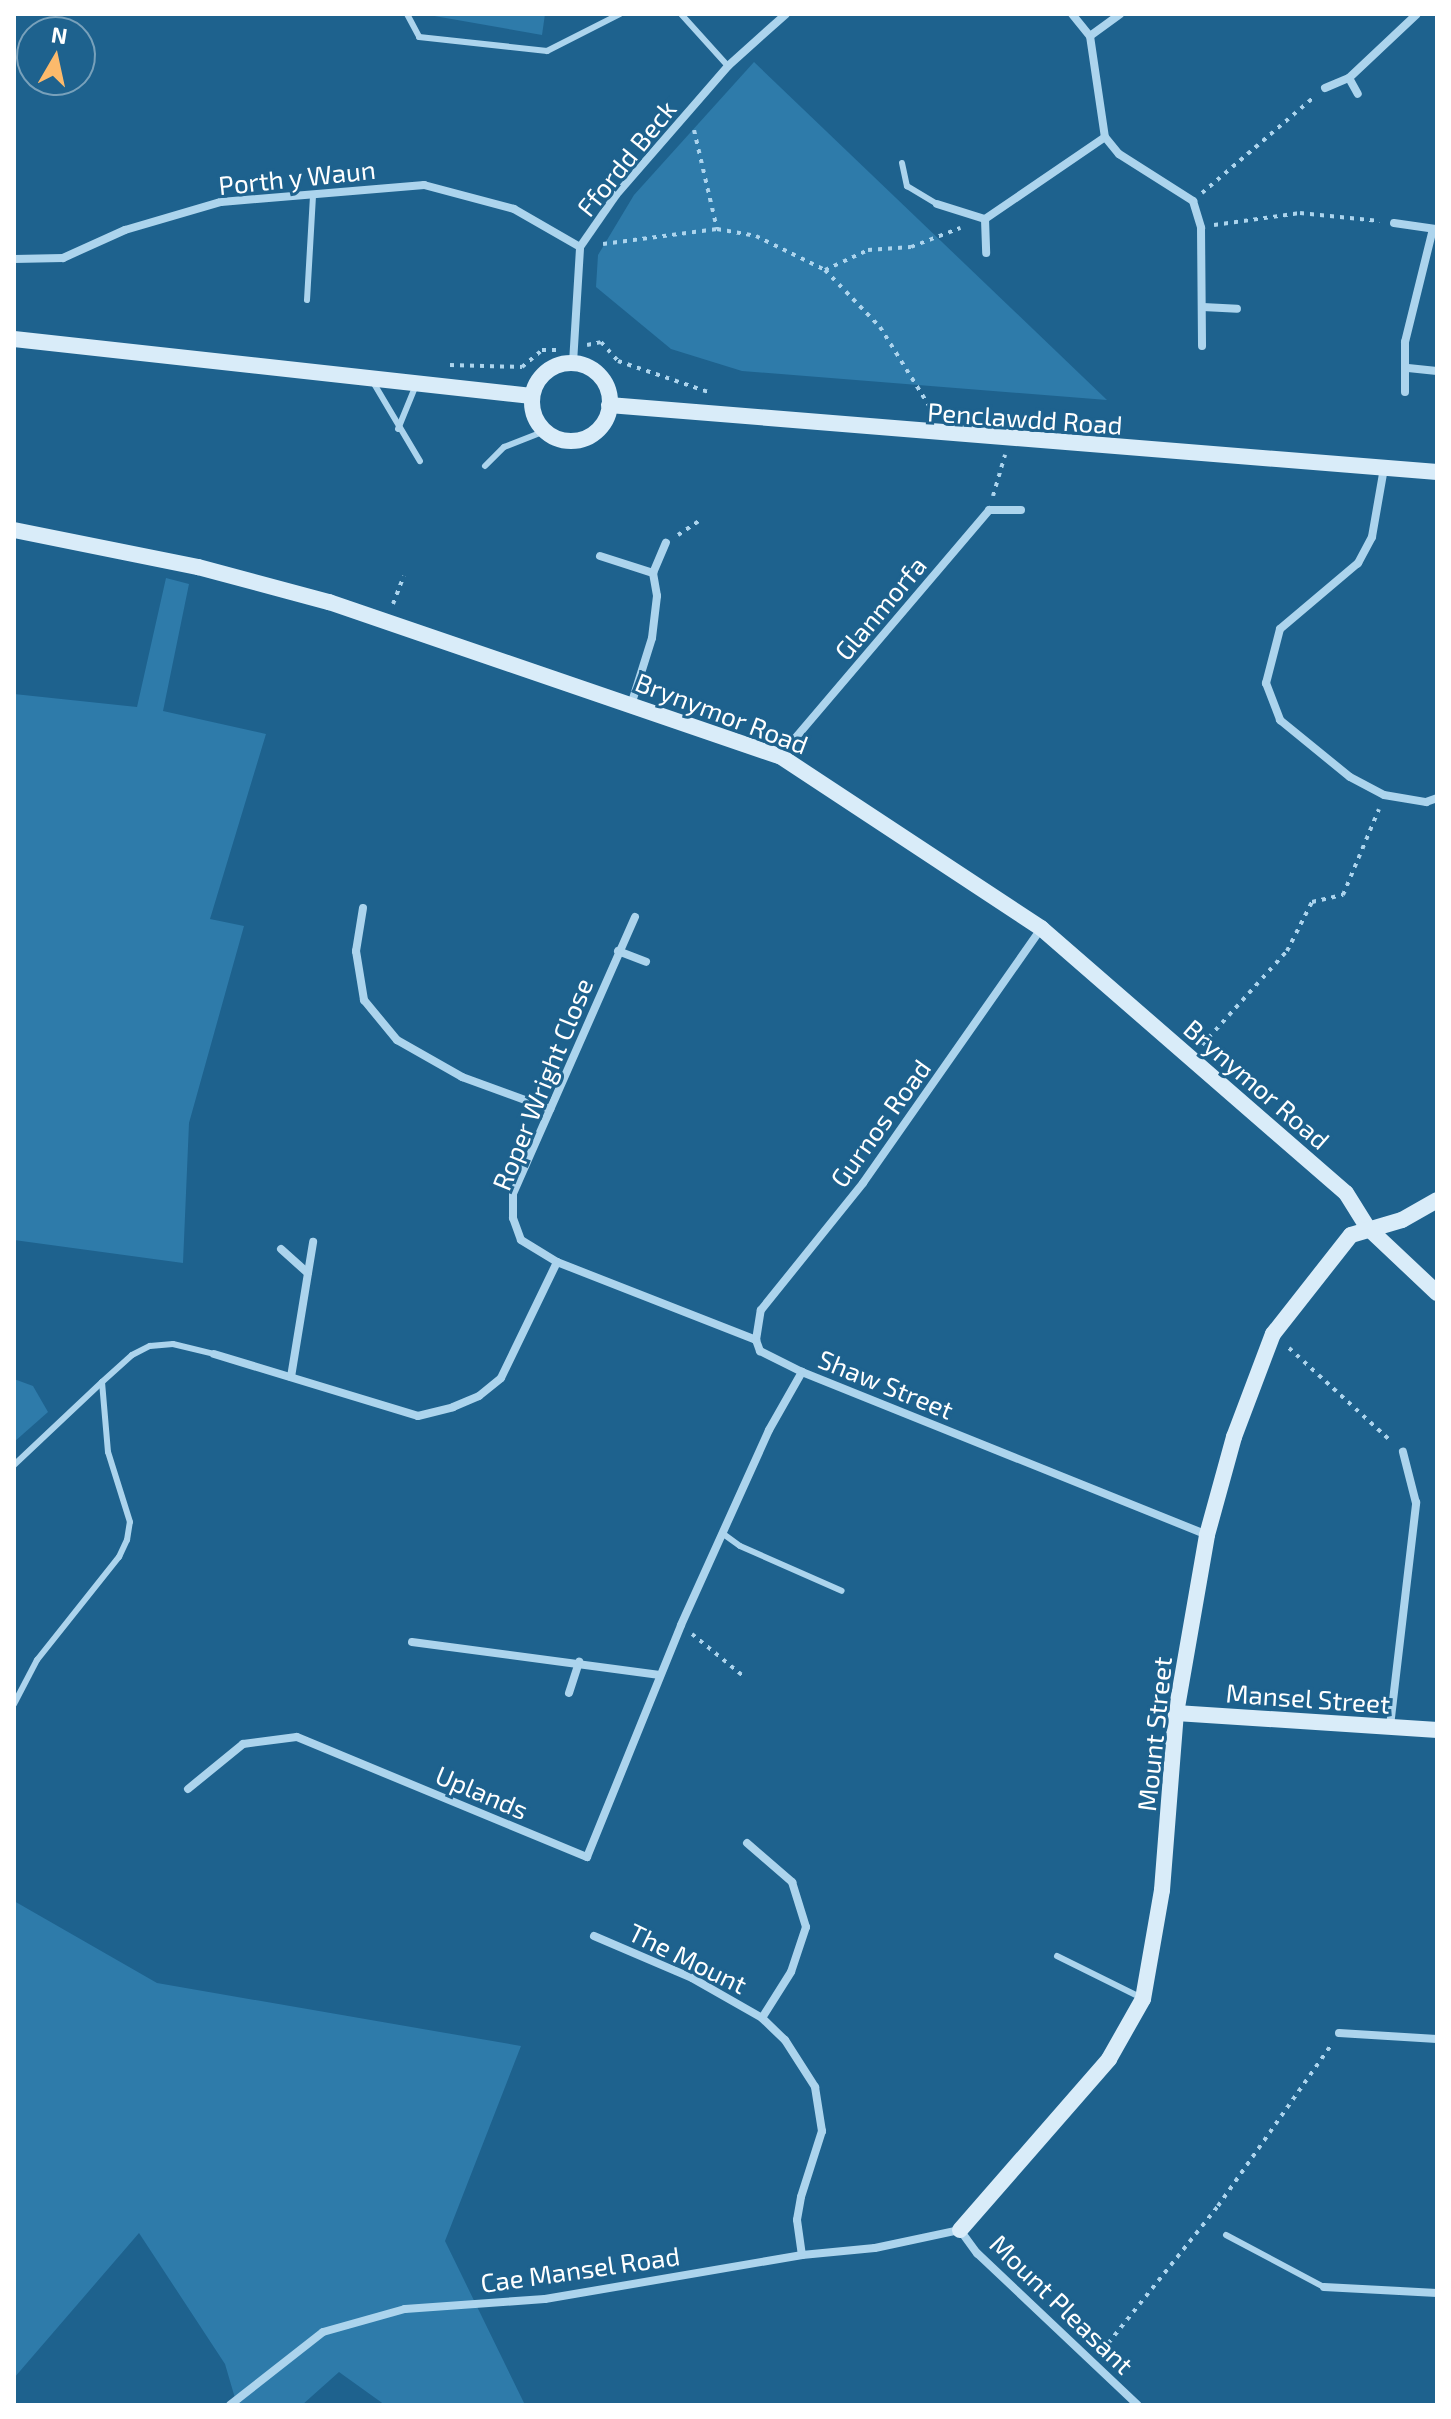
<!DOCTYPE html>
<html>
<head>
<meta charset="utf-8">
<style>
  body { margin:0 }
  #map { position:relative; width:1451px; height:2419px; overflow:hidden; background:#1e628e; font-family:"Exo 2",sans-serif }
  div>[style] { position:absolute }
  .green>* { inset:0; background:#2e7baa }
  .path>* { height:4px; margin-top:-2px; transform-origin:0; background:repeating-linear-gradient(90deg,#acd4ed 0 4px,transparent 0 10px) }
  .lane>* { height:6px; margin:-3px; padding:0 3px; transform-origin:3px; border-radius:3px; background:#acd4ed }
  .street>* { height:8px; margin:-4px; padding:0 4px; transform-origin:4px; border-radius:4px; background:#acd4ed }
  .secondary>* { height:16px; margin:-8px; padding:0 8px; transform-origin:8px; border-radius:8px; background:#d9ecf9 }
  .secondary>.ring { margin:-8px; padding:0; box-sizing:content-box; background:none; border:16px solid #d9ecf9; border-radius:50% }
  span { translate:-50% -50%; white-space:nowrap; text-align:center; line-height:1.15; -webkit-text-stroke:6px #1e628e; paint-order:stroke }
  .street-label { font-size:26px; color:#fff }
  .frame { position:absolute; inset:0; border:16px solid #fff; pointer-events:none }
  .north { position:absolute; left:16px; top:16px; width:80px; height:80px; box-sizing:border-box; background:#1e628e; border:2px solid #78a1bb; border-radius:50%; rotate:9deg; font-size:22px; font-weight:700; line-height:32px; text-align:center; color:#fff }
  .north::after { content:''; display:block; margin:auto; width:28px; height:36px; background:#fcba6c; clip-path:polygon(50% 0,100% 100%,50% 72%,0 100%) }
</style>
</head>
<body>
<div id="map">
  <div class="green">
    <i style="clip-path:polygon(423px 14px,545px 14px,542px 35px)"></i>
    <i style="clip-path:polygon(754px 62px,1107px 400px,742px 371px,671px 349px,596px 287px,598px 255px,634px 195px)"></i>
    <i style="clip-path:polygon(166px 578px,189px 584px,163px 711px,266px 734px,210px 919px,244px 926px,189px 1123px,183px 1263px,14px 1240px,14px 694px,137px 707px)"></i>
    <i style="clip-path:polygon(14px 1379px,33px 1386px,48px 1412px,14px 1442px)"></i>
    <i style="clip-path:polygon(14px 1901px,157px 1983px,521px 2046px,445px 2241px,525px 2405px,385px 2405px,339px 2372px,302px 2405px,237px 2405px,225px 2364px,139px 2233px,14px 2378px)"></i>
  </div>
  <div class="path">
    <i style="left:694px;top:130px;width:102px;rotate:76.9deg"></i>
    <i style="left:1202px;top:193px;width:148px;rotate:-40.6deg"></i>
    <i style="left:1214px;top:225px;width:87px;rotate:-7.9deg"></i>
    <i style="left:1300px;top:213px;width:80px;rotate:5.7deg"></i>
    <i style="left:603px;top:244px;width:115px;rotate:-7.5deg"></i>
    <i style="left:717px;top:229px;width:40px;rotate:10deg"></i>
    <i style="left:756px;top:236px;width:77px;rotate:26.2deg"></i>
    <i style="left:825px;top:270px;width:79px;rotate:46deg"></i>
    <i style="left:880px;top:327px;width:100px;rotate:58.1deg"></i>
    <i style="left:825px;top:270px;width:47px;rotate:-24.9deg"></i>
    <i style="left:868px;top:250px;width:43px;rotate:-4deg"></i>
    <i style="left:911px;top:247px;width:53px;rotate:-21.2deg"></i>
    <i style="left:587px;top:345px;width:14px;rotate:-12deg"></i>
    <i style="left:601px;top:342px;width:25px;rotate:48deg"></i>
    <i style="left:618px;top:361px;width:95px;rotate:19deg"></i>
    <i style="left:450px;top:365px;width:72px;rotate:1.6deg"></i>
    <i style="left:522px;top:367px;width:26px;rotate:-40deg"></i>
    <i style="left:542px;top:350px;width:17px"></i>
    <i style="left:993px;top:496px;width:43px;rotate:-73.7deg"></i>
    <i style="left:678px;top:535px;width:29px;rotate:-34deg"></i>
    <i style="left:393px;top:604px;width:30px;rotate:-69deg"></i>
    <i style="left:1202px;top:1045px;width:127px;rotate:-47.9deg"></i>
    <i style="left:1287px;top:951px;width:55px;rotate:-63deg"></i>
    <i style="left:1312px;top:902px;width:32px;rotate:-13deg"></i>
    <i style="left:1343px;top:895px;width:93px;rotate:-67.3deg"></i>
    <i style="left:1289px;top:1348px;width:139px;rotate:42.4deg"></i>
    <i style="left:692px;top:1634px;width:65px;rotate:39.4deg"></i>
    <i style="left:1102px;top:2351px;width:186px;rotate:-51.3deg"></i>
    <i style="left:1218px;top:2206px;width:197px;rotate:-54.9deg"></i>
  </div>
  <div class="lane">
    <i style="left:407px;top:14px;width:26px;rotate:62deg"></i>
    <i style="left:419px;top:37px;width:129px;rotate:6.2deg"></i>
    <i style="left:547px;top:51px;width:82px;rotate:-26.9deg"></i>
    <i style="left:681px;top:14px;width:70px;rotate:47.9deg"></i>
    <i style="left:902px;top:163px;width:24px;rotate:78deg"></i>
    <i style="left:907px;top:186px;width:35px;rotate:31deg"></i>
    <i style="left:307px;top:300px;width:105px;rotate:-86.7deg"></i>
    <i style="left:373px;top:382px;width:92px;rotate:59.3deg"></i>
    <i style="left:398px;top:429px;width:48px;rotate:-67.8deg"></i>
    <i style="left:485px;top:466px;width:27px;rotate:-45deg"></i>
    <i style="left:504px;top:447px;width:44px;rotate:-21.3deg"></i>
    <i style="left:14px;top:1465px;width:121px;rotate:-43.3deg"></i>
    <i style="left:722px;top:1533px;width:22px;rotate:36deg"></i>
    <i style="left:740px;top:1546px;width:111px;rotate:23.8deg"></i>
    <i style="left:14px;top:1704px;width:50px;rotate:-62.4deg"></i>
    <i style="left:37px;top:1660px;width:132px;rotate:-51.5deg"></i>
    <i style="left:119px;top:1557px;width:19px;rotate:-65deg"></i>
    <i style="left:127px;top:1540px;width:18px;rotate:-81deg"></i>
    <i style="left:130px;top:1522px;width:73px;rotate:-107.4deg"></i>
    <i style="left:108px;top:1452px;width:70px;rotate:-94.9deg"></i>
    <i style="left:102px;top:1382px;width:40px;rotate:-42deg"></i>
    <i style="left:132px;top:1355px;width:20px;rotate:-27deg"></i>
    <i style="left:150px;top:1346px;width:23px;rotate:-5deg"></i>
    <i style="left:173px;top:1344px;width:42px;rotate:13.7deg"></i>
    <i style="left:1057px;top:1956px;width:93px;rotate:26.3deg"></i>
    <i style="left:1226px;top:2235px;width:111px;rotate:28deg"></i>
  </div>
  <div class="street">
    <i style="left:1072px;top:14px;width:28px;rotate:51deg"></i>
    <i style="left:1090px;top:36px;width:102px;rotate:81.6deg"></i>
    <i style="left:1105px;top:137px;width:22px;rotate:51deg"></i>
    <i style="left:1119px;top:154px;width:88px;rotate:32.4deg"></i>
    <i style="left:1193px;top:201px;width:28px;rotate:73deg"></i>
    <i style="left:1201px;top:228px;width:118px;rotate:89.5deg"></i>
    <i style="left:1090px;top:36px;width:37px;rotate:-36deg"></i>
    <i style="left:1349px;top:78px;width:18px;rotate:61deg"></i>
    <i style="left:1325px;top:88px;width:26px;rotate:-23deg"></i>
    <i style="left:1349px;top:78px;width:93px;rotate:-43.3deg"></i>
    <i style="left:937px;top:204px;width:50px;rotate:17.4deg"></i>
    <i style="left:985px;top:219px;width:145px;rotate:-34.3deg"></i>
    <i style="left:985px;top:219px;width:34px;rotate:88deg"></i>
    <i style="left:1394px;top:223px;width:42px;rotate:8.1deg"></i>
    <i style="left:14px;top:259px;width:49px;rotate:-1.2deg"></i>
    <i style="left:63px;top:258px;width:68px;rotate:-24.3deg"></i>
    <i style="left:125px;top:230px;width:100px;rotate:-16.3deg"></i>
    <i style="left:221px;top:202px;width:204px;rotate:-4.8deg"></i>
    <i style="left:424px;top:185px;width:93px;rotate:14.9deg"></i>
    <i style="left:514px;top:209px;width:76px;rotate:29.9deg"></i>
    <i style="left:1203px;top:307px;width:34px;rotate:3deg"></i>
    <i style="left:573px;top:363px;width:116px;rotate:-86.5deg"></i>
    <i style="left:580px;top:247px;width:63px;rotate:-55.3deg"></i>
    <i style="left:616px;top:195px;width:171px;rotate:-49deg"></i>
    <i style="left:728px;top:66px;width:78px;rotate:-41.9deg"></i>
    <i style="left:1408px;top:368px;width:29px;rotate:6deg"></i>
    <i style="left:1405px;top:392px;width:50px;rotate:-90deg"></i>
    <i style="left:1405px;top:342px;width:116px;rotate:-76.1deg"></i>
    <i style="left:1384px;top:468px;width:70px;rotate:99.9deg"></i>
    <i style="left:1372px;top:537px;width:30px;rotate:118deg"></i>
    <i style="left:1358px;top:563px;width:102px;rotate:139.8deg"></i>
    <i style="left:1280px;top:629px;width:56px;rotate:104.5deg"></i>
    <i style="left:1266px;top:683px;width:40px;rotate:69deg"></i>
    <i style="left:1280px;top:720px;width:90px;rotate:39.2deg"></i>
    <i style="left:1350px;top:777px;width:38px;rotate:28deg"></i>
    <i style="left:1384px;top:795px;width:43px;rotate:9.5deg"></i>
    <i style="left:1426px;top:802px;width:12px;rotate:-20deg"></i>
    <i style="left:600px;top:556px;width:56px;rotate:17.8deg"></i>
    <i style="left:653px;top:573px;width:23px;rotate:80deg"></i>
    <i style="left:657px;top:596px;width:42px;rotate:96.8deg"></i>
    <i style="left:652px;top:638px;width:67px;rotate:107.4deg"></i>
    <i style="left:653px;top:573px;width:33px;rotate:-67deg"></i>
    <i style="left:780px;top:756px;width:323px;rotate:-49.6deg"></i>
    <i style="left:989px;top:510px;width:32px"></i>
    <i style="left:363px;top:908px;width:44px;rotate:99.2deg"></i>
    <i style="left:356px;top:951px;width:50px;rotate:80.7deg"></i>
    <i style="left:364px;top:1000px;width:52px;rotate:50.5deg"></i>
    <i style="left:397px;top:1040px;width:75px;rotate:29.6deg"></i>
    <i style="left:462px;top:1077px;width:94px;rotate:20deg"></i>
    <i style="left:635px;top:917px;width:302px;rotate:113.8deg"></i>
    <i style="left:513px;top:1193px;width:25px;rotate:90deg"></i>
    <i style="left:513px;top:1218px;width:23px;rotate:70deg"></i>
    <i style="left:521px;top:1240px;width:42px;rotate:31.4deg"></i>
    <i style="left:557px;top:1262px;width:214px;rotate:21.4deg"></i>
    <i style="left:756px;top:1340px;width:12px;rotate:70deg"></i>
    <i style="left:760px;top:1351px;width:47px;rotate:26.6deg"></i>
    <i style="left:802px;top:1372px;width:437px;rotate:21.9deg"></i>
    <i style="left:618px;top:951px;width:30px;rotate:21deg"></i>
    <i style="left:281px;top:1249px;width:36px;rotate:42deg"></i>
    <i style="left:756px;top:1340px;width:30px;rotate:-81deg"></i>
    <i style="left:761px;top:1310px;width:163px;rotate:-51.2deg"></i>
    <i style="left:863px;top:1183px;width:310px;rotate:-55deg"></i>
    <i style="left:214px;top:1354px;width:213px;rotate:16.9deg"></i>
    <i style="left:418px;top:1416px;width:36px;rotate:-14deg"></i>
    <i style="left:453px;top:1407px;width:28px;rotate:-23deg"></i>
    <i style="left:479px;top:1396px;width:28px;rotate:-39deg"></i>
    <i style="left:501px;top:1378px;width:129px;rotate:-64.2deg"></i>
    <i style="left:291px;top:1377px;width:137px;rotate:-80.7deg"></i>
    <i style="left:412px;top:1642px;width:250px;rotate:7.6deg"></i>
    <i style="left:569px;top:1693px;width:33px;rotate:-72deg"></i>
    <i style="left:1390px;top:1726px;width:225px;rotate:-83.3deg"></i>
    <i style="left:1416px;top:1503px;width:53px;rotate:-104.3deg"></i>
    <i style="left:188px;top:1789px;width:71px;rotate:-39.3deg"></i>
    <i style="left:243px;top:1744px;width:54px;rotate:-7.4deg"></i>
    <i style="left:297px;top:1737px;width:314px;rotate:22.5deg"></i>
    <i style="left:587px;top:1857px;width:250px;rotate:-67.9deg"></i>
    <i style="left:681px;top:1625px;width:214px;rotate:-65.7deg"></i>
    <i style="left:769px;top:1430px;width:67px;rotate:-60.4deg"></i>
    <i style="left:747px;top:1843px;width:60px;rotate:40.9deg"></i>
    <i style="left:792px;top:1882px;width:47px;rotate:72.7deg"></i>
    <i style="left:806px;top:1927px;width:47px;rotate:108.4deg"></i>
    <i style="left:791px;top:1972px;width:54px;rotate:122.2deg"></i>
    <i style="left:594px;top:1936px;width:107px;rotate:23.2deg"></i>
    <i style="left:692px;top:1978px;width:81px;rotate:29.7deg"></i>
    <i style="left:762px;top:2018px;width:32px;rotate:44deg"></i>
    <i style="left:785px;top:2040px;width:56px;rotate:57.4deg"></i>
    <i style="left:815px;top:2087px;width:45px;rotate:81deg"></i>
    <i style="left:822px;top:2131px;width:69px;rotate:107.7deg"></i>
    <i style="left:801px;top:2197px;width:23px;rotate:100deg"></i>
    <i style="left:797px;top:2220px;width:35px;rotate:82deg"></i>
    <i style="left:1339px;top:2033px;width:98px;rotate:3.5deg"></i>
    <i style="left:1324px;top:2287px;width:113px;rotate:3deg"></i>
    <i style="left:230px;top:2405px;width:118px;rotate:-38.1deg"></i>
    <i style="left:323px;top:2332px;width:85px;rotate:-15.7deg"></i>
    <i style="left:405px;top:2309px;width:140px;rotate:-4.1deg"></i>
    <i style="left:545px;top:2299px;width:261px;rotate:-9.7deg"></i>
    <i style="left:802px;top:2255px;width:73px;rotate:-5.5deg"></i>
    <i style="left:875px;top:2248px;width:87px;rotate:-12deg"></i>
    <i style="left:960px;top:2230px;width:29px;rotate:54deg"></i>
    <i style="left:977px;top:2253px;width:221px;rotate:43.4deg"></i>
  </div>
  <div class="secondary">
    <i style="left:14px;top:339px;width:521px;rotate:6.28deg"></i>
    <i class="ring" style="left:532px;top:363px;width:62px;height:62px"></i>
    <i style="left:609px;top:405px;width:831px;rotate:4.63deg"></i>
    <i style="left:14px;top:530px;width:188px;rotate:11.4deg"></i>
    <i style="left:198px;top:567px;width:136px;rotate:15deg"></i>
    <i style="left:329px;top:602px;width:477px;rotate:18.9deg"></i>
    <i style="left:780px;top:756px;width:313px;rotate:33.4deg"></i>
    <i style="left:1041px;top:928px;width:404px;rotate:41deg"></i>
    <i style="left:1346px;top:1193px;width:40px;rotate:58deg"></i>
    <i style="left:1367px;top:1227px;width:96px;rotate:43.3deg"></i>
    <i style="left:1176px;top:1713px;width:262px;rotate:3.7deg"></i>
    <i style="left:960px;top:2230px;width:227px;rotate:-48.9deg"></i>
    <i style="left:1109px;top:2059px;width:69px;rotate:-60.5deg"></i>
    <i style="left:1143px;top:1999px;width:111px;rotate:-80.1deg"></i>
    <i style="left:1162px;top:1890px;width:178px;rotate:-85.5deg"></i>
    <i style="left:1176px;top:1713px;width:181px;rotate:-80.1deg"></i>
    <i style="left:1207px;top:1535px;width:102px;rotate:-74.6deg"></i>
    <i style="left:1234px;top:1437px;width:110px;rotate:-69.3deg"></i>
    <i style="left:1273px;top:1334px;width:126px;rotate:-51.8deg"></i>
    <i style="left:1351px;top:1235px;width:53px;rotate:-16.4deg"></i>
    <i style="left:1402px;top:1220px;width:40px;rotate:-29.7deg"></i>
  </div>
  <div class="street-label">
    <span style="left:626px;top:158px;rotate:-51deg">Ffordd Beck</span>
    <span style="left:297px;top:177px;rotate:-6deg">Porth y Waun</span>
    <span style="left:1025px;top:418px;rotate:4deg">Penclawdd Road</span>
    <span style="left:880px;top:608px;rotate:-50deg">Glanmorfa</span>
    <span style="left:722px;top:713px;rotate:21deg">Brynymor Road</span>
    <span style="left:542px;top:1084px;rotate:-68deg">Roper Wright Close</span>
    <span style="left:1257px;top:1084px;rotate:41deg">Brynymor Road</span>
    <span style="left:880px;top:1123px;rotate:-54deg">Gurnos Road</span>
    <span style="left:886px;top:1384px;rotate:22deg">Shaw Street</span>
    <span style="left:1308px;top:1698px;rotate:4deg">Mansel Street</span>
    <span style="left:1154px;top:1734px;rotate:-84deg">Mount Street</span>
    <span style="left:482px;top:1792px;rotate:23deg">Uplands</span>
    <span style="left:688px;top:1958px;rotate:26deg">The Mount</span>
    <span style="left:580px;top:2269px;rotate:-8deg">Cae Mansel Road</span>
    <span style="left:1062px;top:2304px;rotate:44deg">Mount Pleasant</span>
  </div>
  <div class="frame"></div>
  <div class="north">N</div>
</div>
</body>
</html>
